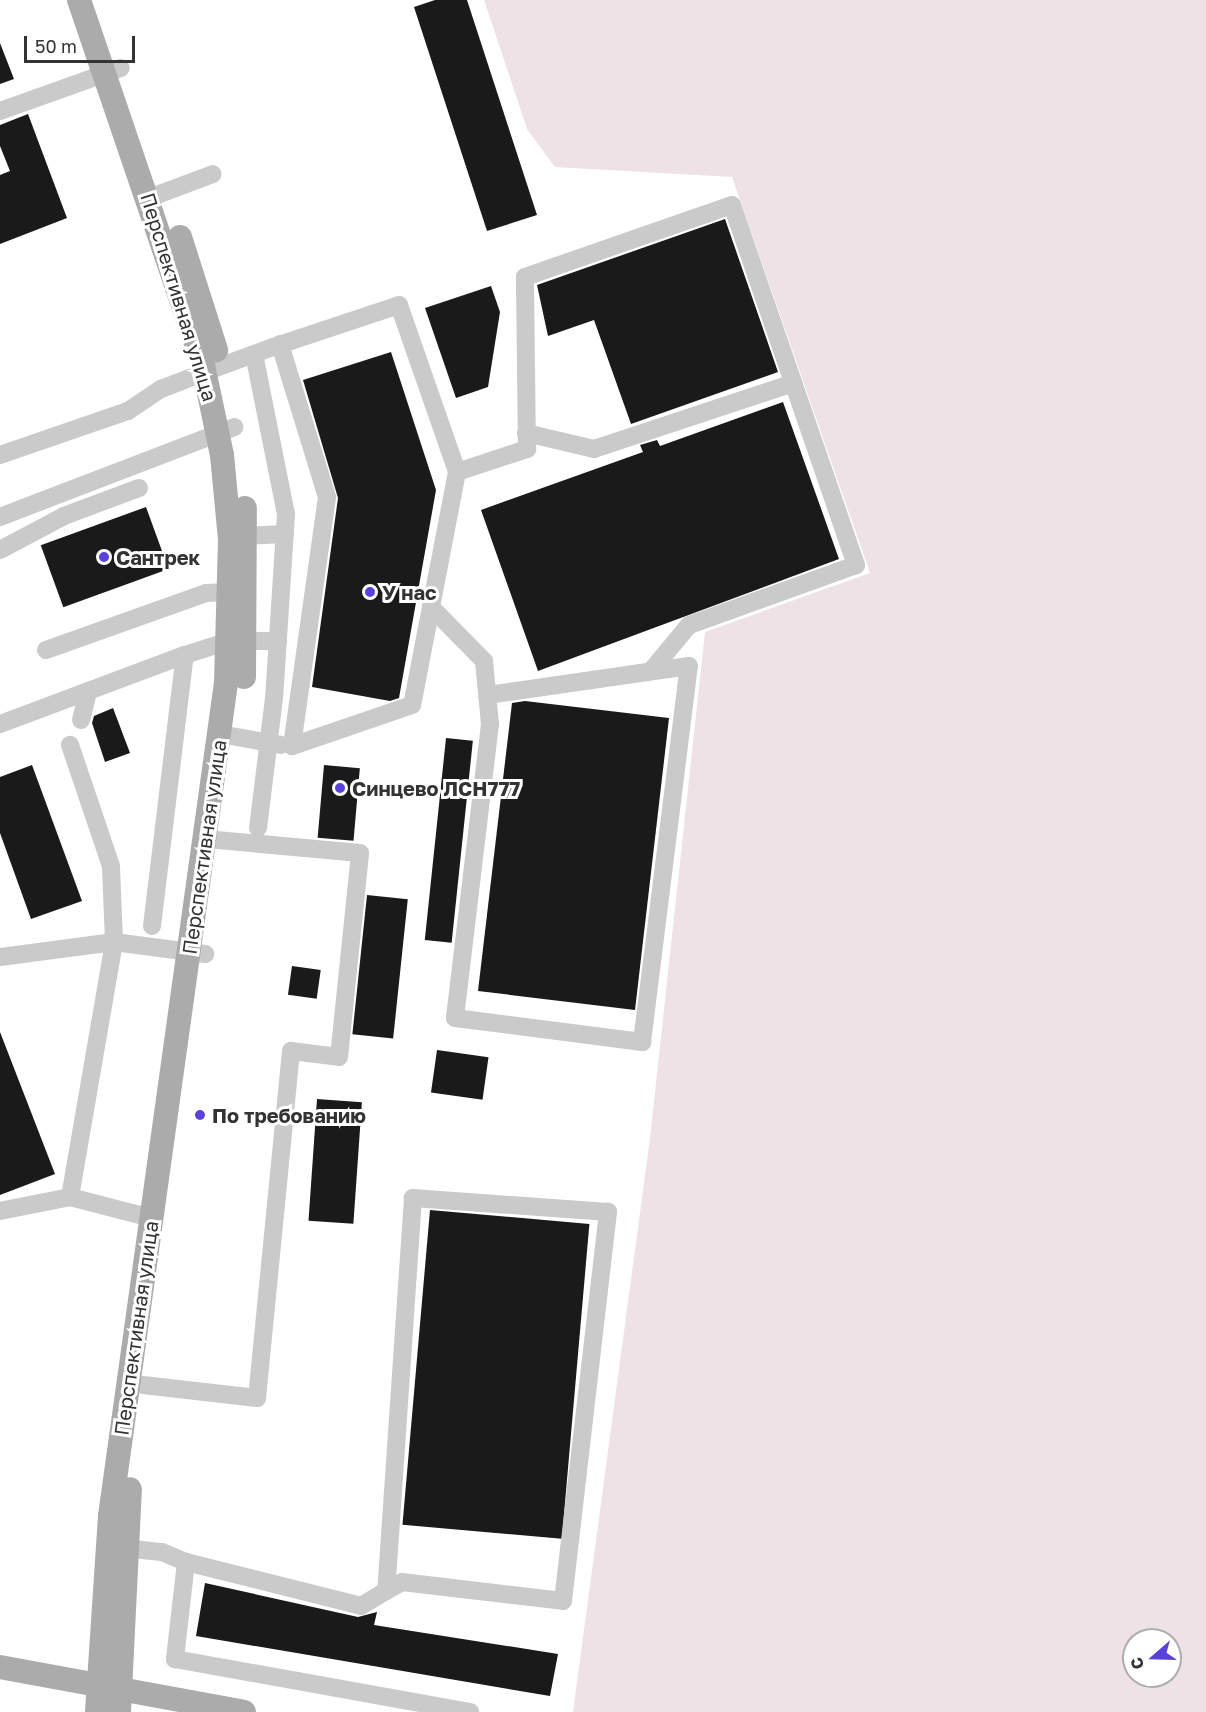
<!DOCTYPE html>
<html>
<head>
<meta charset="utf-8">
<style>
  body { margin:0 }
  #map { position:relative; width:1206px; height:1712px; overflow:hidden; background:#fff; font-family:"Golos Text",sans-serif }
  div>[style] { position:absolute }
  .green>* { inset:0; background:#eee2e6 }
  .building>* { inset:0; background:#1a1a1a; transform-origin:0 0 }
  .minor>* { height:18px; margin:-9px; padding:0 9px; transform-origin:9px; border-radius:9px; background:#cacaca }
  .major>* { height:24px; margin:-12px; padding:0 12px; transform-origin:12px; border-radius:12px; background:#ababab }
  .dots>* { width:16px; height:16px; translate:-50% -50%; box-sizing:border-box; border:3px solid #fff; border-radius:50% }
  span { translate:-50% -50%; white-space:nowrap; text-align:center; line-height:1.15; -webkit-text-stroke:6px #fff; paint-order:stroke }
  .street-label { font-size:20px; color:#333 }
  .poi-label { font-size:20px; color:#333; font-weight:700 }
  .left { translate:0 -50%; text-align:left }
  .north { position:absolute; left:1122px; top:1628px; width:60px; height:60px; box-sizing:border-box; background:#fff; border:2px solid #adadad; border-radius:50%; rotate:250deg; font-size:16px; font-weight:700; line-height:24px; text-align:center; color:#333 }
  .north::after { content:''; display:block; margin:auto; width:21px; height:27px; background:#5942dc; clip-path:polygon(50% 0,100% 100%,50% 72%,0 100%) }
  .scale { position:absolute; left:24px; top:36px; width:111px; height:27px; box-sizing:border-box; border:3px solid #333; border-top:0; padding-left:8px; font-size:18px; line-height:21px; white-space:nowrap; color:#333; -webkit-text-stroke:4px #fff; paint-order:stroke }
</style>
</head>
<body>
<div id="map">
  <div class="green">
    <i style="clip-path:polygon(evenodd,484px 0,1206px 0,1206px 1712px,573px 1712px,650px 1138px,705px 632px,870px 573px,732px 177px,555px 167px,527px 129px,484px 0,1134px 1640px,1170px 1640px,1170px 1676px,1134px 1676px,1134px 1640px)"></i>
  </div>
  <div class="building">
    <i style="clip-path:polygon(435px 0,467px 0,537px 215px,487px 231px,414px 7px)"></i>
    <i style="clip-path:polygon(0 43px,14px 79px,0 84px)"></i>
    <i style="clip-path:polygon(28px 114px,67px 218px,0 244px,0 175px,10px 171px,0 146px,0 125px)"></i>
    <i style="clip-path:polygon(725px 219px,778px 372px,631px 424px,594px 320px,548px 336px,537px 285px)"></i>
    <i style="clip-path:polygon(491px 286px,500px 312px,488px 387px,456px 398px,425px 308px)"></i>
    <i style="clip-path:polygon(391px 352px,436px 490px,399px 698px,390px 701px,312px 687px,338px 498px,303px 380px)"></i>
    <i style="clip-path:polygon(783px 402px,839px 559px,538px 671px,481px 510px,643px 452px,640px 445px,657px 440px,660px 446px)"></i>
    <i style="left:146px;top:507px;width:66px;height:112px;rotate:70deg"></i>
    <i style="clip-path:polygon(525px 701px,669px 718px,635px 1010px,478px 991px,512px 703px)"></i>
    <i style="clip-path:polygon(113px 708px,130px 753px,105px 762px,92px 723px,94px 716px)"></i>
    <i style="left:446px;top:738px;width:27px;height:203px;rotate:6deg"></i>
    <i style="clip-path:polygon(32px 765px,82px 901px,31px 919px,0 833px,0 777px)"></i>
    <i style="left:324px;top:765px;width:36px;height:73px;rotate:5deg"></i>
    <i style="left:367px;top:895px;width:41px;height:140px;rotate:6deg"></i>
    <i style="left:292px;top:966px;width:29px;height:29px;rotate:8deg"></i>
    <i style="clip-path:polygon(0 1032px,55px 1174px,0 1195px)"></i>
    <i style="left:437px;top:1050px;width:52px;height:43px;rotate:8deg"></i>
    <i style="left:317px;top:1099px;width:45px;height:122px;rotate:4deg"></i>
    <i style="left:430px;top:1210px;width:160px;height:316px;rotate:5deg"></i>
    <i style="clip-path:polygon(205px 1583px,358px 1617px,377px 1612px,374px 1625px,558px 1654px,550px 1696px,196px 1636px)"></i>
  </div>
  <div class="minor">
    <i style="left:0;top:111px;width:128px;rotate:-19.6deg"></i>
    <i style="left:149px;top:198px;width:68px;rotate:-20.6deg"></i>
    <i style="left:254px;top:354px;width:163px;rotate:78.7deg"></i>
    <i style="left:286px;top:514px;width:184px;rotate:93.7deg"></i>
    <i style="left:274px;top:698px;width:131px;rotate:97deg"></i>
    <i style="left:526px;top:433px;width:70px;rotate:13.2deg"></i>
    <i style="left:594px;top:449px;width:210px;rotate:-18.3deg"></i>
    <i style="left:0;top:455px;width:135px;rotate:-19deg"></i>
    <i style="left:128px;top:411px;width:40px;rotate:-34deg"></i>
    <i style="left:161px;top:389px;width:47px;rotate:-21.1deg"></i>
    <i style="left:205px;top:372px;width:72px;rotate:-20.2deg"></i>
    <i style="left:273px;top:347px;width:133px;rotate:-18.4deg"></i>
    <i style="left:399px;top:305px;width:177px;rotate:70.8deg"></i>
    <i style="left:457px;top:472px;width:237px;rotate:100.9deg"></i>
    <i style="left:412px;top:705px;width:127px;rotate:161.1deg"></i>
    <i style="left:292px;top:746px;width:251px;rotate:-82deg"></i>
    <i style="left:327px;top:497px;width:160px;rotate:-107.1deg"></i>
    <i style="left:457px;top:472px;width:74px;rotate:-18.2deg"></i>
    <i style="left:527px;top:449px;width:172px;rotate:-90.7deg"></i>
    <i style="left:525px;top:277px;width:219px;rotate:-19.2deg"></i>
    <i style="left:732px;top:205px;width:381px;rotate:71deg"></i>
    <i style="left:856px;top:565px;width:177px;rotate:160.2deg"></i>
    <i style="left:689px;top:625px;width:60px;rotate:129.6deg"></i>
    <i style="left:0;top:517px;width:251px;rotate:-21deg"></i>
    <i style="left:246px;top:536px;width:39px;rotate:-3deg"></i>
    <i style="left:0;top:550px;width:72px;rotate:-28deg"></i>
    <i style="left:64px;top:516px;width:80px;rotate:-20.5deg"></i>
    <i style="left:431px;top:607px;width:76px;rotate:45.5deg"></i>
    <i style="left:484px;top:661px;width:63px;rotate:84.6deg"></i>
    <i style="left:490px;top:724px;width:296px;rotate:96.8deg"></i>
    <i style="left:455px;top:1018px;width:189px;rotate:7.3deg"></i>
    <i style="left:642px;top:1042px;width:379px;rotate:-82.9deg"></i>
    <i style="left:689px;top:666px;width:204px;rotate:171.8deg"></i>
    <i style="left:46px;top:650px;width:170px;rotate:-19.6deg"></i>
    <i style="left:206px;top:593px;width:34px;rotate:-3deg"></i>
    <i style="left:81px;top:720px;width:30px;rotate:-76deg"></i>
    <i style="left:0;top:724px;width:197px;rotate:-20.5deg"></i>
    <i style="left:220px;top:734px;width:62px;rotate:10.2deg"></i>
    <i style="left:152px;top:926px;width:273px;rotate:-83.1deg"></i>
    <i style="left:185px;top:655px;width:46px;rotate:-17.7deg"></i>
    <i style="left:229px;top:641px;width:49px"></i>
    <i style="left:0;top:957px;width:115px;rotate:-7.5deg"></i>
    <i style="left:114px;top:942px;width:92px;rotate:7.5deg"></i>
    <i style="left:70px;top:1197px;width:259px;rotate:-80.2deg"></i>
    <i style="left:114px;top:942px;width:76px;rotate:-92.3deg"></i>
    <i style="left:111px;top:866px;width:128px;rotate:-108.7deg"></i>
    <i style="left:0;top:1211px;width:71px;rotate:-11.3deg"></i>
    <i style="left:70px;top:1197px;width:84px;rotate:14.5deg"></i>
    <i style="left:143px;top:1385px;width:115px;rotate:6.5deg"></i>
    <i style="left:257px;top:1398px;width:349px;rotate:-84.4deg"></i>
    <i style="left:291px;top:1051px;width:48px;rotate:7.1deg"></i>
    <i style="left:339px;top:1057px;width:205px;rotate:-84.1deg"></i>
    <i style="left:360px;top:853px;width:156px;rotate:-174.8deg"></i>
    <i style="left:123px;top:1548px;width:39px;rotate:6deg"></i>
    <i style="left:162px;top:1552px;width:26px;rotate:23deg"></i>
    <i style="left:186px;top:1562px;width:98px;rotate:96.5deg"></i>
    <i style="left:175px;top:1659px;width:300px;rotate:10.2deg"></i>
    <i style="left:186px;top:1562px;width:180px;rotate:14.1deg"></i>
    <i style="left:361px;top:1606px;width:29px;rotate:-31deg"></i>
    <i style="left:386px;top:1591px;width:18px;rotate:-29deg"></i>
    <i style="left:402px;top:1582px;width:162px;rotate:6.7deg"></i>
    <i style="left:563px;top:1601px;width:392px;rotate:-83.4deg"></i>
    <i style="left:608px;top:1212px;width:196px;rotate:-175.9deg"></i>
    <i style="left:413px;top:1198px;width:394px;rotate:93.9deg"></i>
  </div>
  <div class="major">
    <i style="left:79px;top:0;width:385px;rotate:71.2deg"></i>
    <i style="left:203px;top:365px;width:92px;rotate:78.1deg"></i>
    <i style="left:222px;top:455px;width:85px;rotate:84.6deg"></i>
    <i style="left:230px;top:540px;width:143px;rotate:91.6deg"></i>
    <i style="left:226px;top:683px;width:841px;rotate:97.93deg"></i>
    <i style="left:110px;top:1516px;width:196px;rotate:93.8deg"></i>
    <i style="left:180px;top:237px;width:119px;rotate:72.3deg"></i>
    <i style="left:244px;top:677px;width:169px;rotate:-89.7deg"></i>
    <i style="left:0;top:1667px;width:248px;rotate:10.4deg"></i>
    <i style="left:119px;top:1712px;width:223px;rotate:-87.2deg"></i>
  </div>
  <div class="dots">
    <i style="left:104px;top:557px;background:#5942dc"></i>
    <i style="left:370px;top:592px;background:#5942dc"></i>
    <i style="left:340px;top:788px;background:#5942dc"></i>
    <i style="left:200px;top:1115px;background:#5942dc"></i>
  </div>
  <div class="street-label">
    <span style="left:179px;top:297px;rotate:73deg">Перспективная улица</span>
    <span style="left:204px;top:847px;rotate:-82deg">Перспективная улица</span>
    <span style="left:136px;top:1328px;rotate:-82deg">Перспективная улица</span>
  </div>
  <div class="poi-label">
    <span class="left" style="left:116px;top:557px">Сантрек</span>
    <span class="left" style="left:382px;top:592px">У нас</span>
    <span class="left" style="left:352px;top:788px">Синцево ЛСН777</span>
    <span class="left" style="left:212px;top:1115px">По требованию</span>
  </div>
  <div class="north">С</div>
  <div class="scale">50 m</div>
</div>
</body>
</html>
